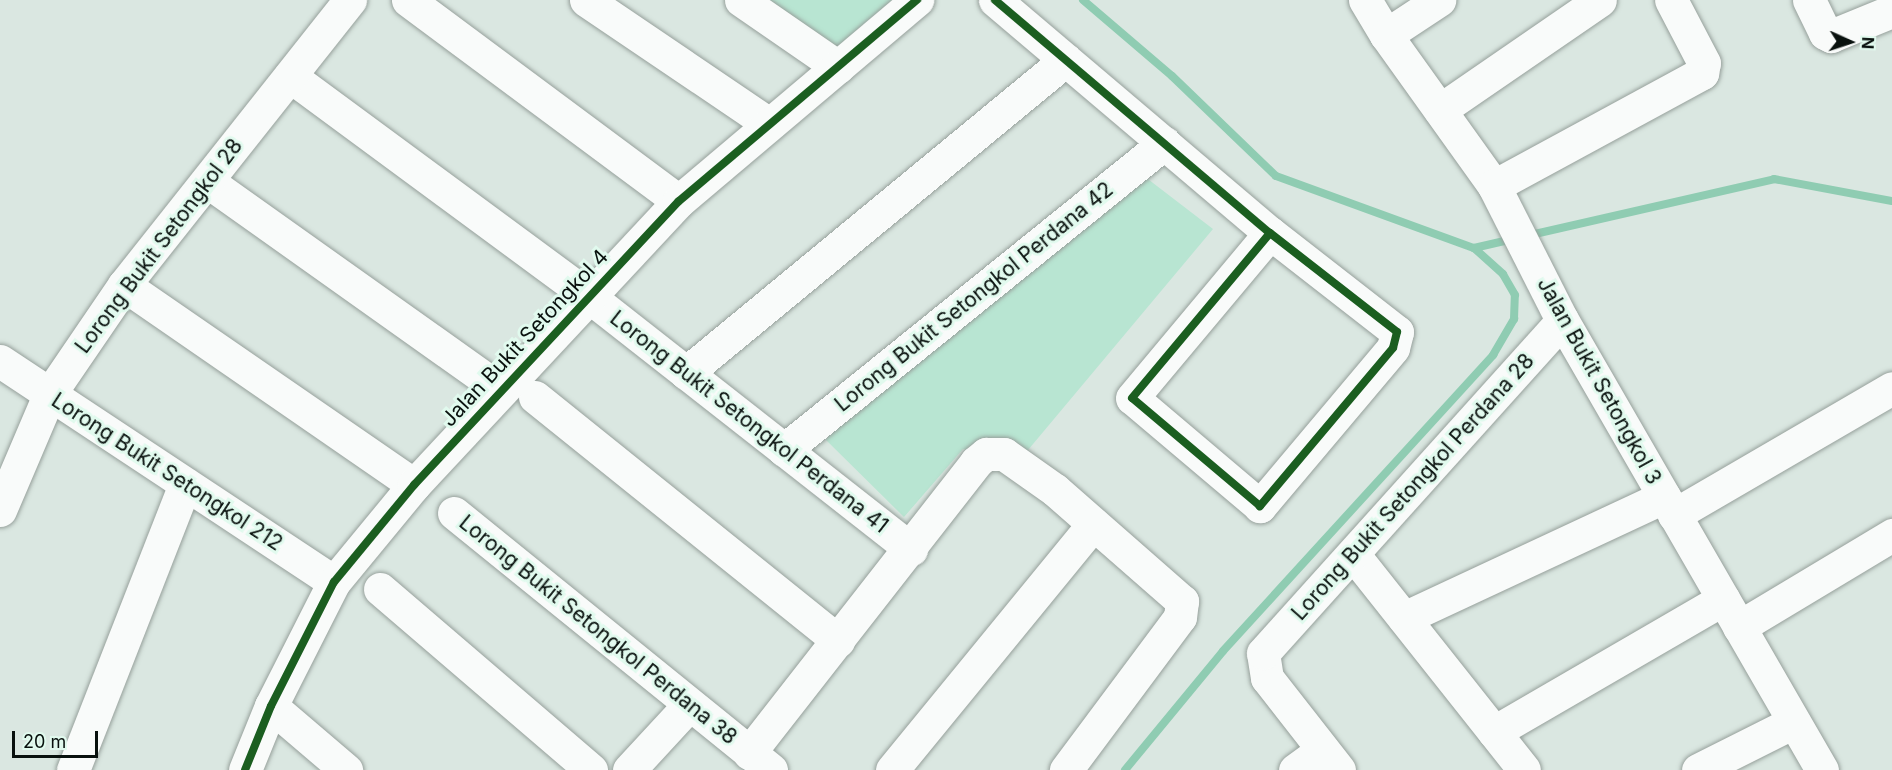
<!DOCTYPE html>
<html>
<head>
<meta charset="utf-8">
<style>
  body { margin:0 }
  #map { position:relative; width:1892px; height:770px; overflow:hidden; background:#dae7e1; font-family:Inter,sans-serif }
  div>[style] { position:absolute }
  .green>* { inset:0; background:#b8e5d2 }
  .stream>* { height:8px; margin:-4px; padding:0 4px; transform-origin:4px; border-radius:4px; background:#8fccb2 }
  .roads { filter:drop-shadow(0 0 2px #96a09b) drop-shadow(0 0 2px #96a09b) }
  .minor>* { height:33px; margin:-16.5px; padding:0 16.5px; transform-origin:16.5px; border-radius:16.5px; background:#f9fbfa }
  .cycleway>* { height:8px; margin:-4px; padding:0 4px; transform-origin:4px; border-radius:4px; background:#1b5e20 }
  span { translate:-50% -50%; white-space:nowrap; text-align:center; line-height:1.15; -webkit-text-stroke:6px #e1faee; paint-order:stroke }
  .street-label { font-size:21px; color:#09110e }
  .north { position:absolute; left:1820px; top:12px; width:60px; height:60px; -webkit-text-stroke:4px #e1faee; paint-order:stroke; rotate:93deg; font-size:16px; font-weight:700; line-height:24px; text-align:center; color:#09110e }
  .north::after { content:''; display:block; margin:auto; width:21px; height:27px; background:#09110e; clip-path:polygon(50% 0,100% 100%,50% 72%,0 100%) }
  .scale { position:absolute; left:12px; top:731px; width:86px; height:27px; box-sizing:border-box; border:3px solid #09110e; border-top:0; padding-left:8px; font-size:18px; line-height:21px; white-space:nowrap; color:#09110e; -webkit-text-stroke:4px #e1faee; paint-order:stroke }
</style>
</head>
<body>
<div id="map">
  <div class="green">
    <i style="clip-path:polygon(750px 0,924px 0,846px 67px)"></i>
    <i style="clip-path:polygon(1140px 173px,1213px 229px,1023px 456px,963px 449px,904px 517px,826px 440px,834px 426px)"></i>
  </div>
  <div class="stream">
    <i style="left:1083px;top:0;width:117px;rotate:40.5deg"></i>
    <i style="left:1172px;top:76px;width:144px;rotate:43.9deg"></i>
    <i style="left:1276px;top:176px;width:211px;rotate:20deg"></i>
    <i style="left:1474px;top:248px;width:40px;rotate:-13deg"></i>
    <i style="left:1526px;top:236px;width:254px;rotate:-12.9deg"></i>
    <i style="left:1774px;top:179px;width:120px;rotate:10.6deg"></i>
    <i style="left:1125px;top:770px;width:154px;rotate:-50.5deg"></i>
    <i style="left:1223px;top:651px;width:401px;rotate:-47.6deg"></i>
    <i style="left:1493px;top:355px;width:42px;rotate:-59.7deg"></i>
    <i style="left:1514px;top:319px;width:24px;rotate:-88deg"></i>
    <i style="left:1515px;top:295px;width:24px;rotate:-120deg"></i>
    <i style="left:1503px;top:274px;width:39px;rotate:-138deg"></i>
  </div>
  <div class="roads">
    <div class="minor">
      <i style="left:408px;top:0;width:337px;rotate:36.6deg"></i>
      <i style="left:586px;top:0;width:220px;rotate:34.1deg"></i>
      <i style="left:741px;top:0;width:118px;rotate:34.6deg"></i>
      <i style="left:995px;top:0;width:360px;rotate:40.3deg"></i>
      <i style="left:1270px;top:233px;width:161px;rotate:37.9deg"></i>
      <i style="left:1397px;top:332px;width:16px;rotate:104deg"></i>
      <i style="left:1393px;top:348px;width:207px;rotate:130.1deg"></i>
      <i style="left:1260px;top:506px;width:167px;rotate:-139.8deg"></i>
      <i style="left:1132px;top:398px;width:215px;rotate:-50.1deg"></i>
      <i style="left:1365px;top:0;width:41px;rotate:59deg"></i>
      <i style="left:1386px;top:35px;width:186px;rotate:54.4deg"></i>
      <i style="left:1494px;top:186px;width:148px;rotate:63.1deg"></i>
      <i style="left:1561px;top:318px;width:522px;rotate:60deg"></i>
      <i style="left:1809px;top:0;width:37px;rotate:64deg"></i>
      <i style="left:1825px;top:33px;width:7px;rotate:27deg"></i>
      <i style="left:1831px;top:36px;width:66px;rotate:-22.3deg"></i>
      <i style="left:1386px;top:35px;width:64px;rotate:-33.4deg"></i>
      <i style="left:290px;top:76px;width:369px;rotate:36.4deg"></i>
      <i style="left:587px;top:295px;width:412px;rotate:38.1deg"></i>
      <i style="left:1440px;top:110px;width:194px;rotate:-34.5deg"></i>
      <i style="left:207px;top:181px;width:361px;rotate:35.4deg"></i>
      <i style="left:1494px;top:186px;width:237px;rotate:-28.5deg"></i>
      <i style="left:1702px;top:73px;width:10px;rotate:-79deg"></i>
      <i style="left:1704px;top:63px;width:71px;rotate:-117.6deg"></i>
      <i style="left:124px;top:285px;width:352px;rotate:34.6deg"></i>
      <i style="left:0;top:361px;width:400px;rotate:33.5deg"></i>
      <i style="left:686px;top:373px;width:492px;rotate:-39.5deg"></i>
      <i style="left:535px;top:397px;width:389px;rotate:38.8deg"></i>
      <i style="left:784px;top:450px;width:489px;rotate:-38.9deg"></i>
      <i style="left:0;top:510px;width:125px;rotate:-66.9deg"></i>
      <i style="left:49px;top:395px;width:133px;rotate:-55.7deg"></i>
      <i style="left:124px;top:285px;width:364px;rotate:-51.6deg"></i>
      <i style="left:454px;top:513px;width:408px;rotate:39deg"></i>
      <i style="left:1674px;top:515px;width:252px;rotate:-30.2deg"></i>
      <i style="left:1353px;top:554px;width:275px;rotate:51.6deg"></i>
      <i style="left:380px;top:589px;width:278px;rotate:40.6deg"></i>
      <i style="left:1404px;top:618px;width:287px;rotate:-25deg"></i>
      <i style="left:1739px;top:627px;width:179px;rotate:-31deg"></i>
      <i style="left:271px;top:706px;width:99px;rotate:40.5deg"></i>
      <i style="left:1494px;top:732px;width:265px;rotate:-30.1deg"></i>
      <i style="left:749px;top:753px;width:369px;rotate:-52deg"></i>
      <i style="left:976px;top:462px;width:13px;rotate:-39deg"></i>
      <i style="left:986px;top:454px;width:18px"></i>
      <i style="left:1004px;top:454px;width:62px;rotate:35.2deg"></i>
      <i style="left:1055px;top:490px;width:169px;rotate:41.2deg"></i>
      <i style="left:1182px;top:601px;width:16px;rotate:97deg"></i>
      <i style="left:1180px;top:617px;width:191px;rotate:126.7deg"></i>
      <i style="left:73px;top:770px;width:307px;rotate:-68.6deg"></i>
      <i style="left:245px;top:770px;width:69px;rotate:-67.9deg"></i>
      <i style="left:271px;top:706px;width:139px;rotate:-63.1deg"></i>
      <i style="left:334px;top:582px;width:126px;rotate:-50.5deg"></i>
      <i style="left:414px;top:485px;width:388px;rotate:-47deg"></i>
      <i style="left:679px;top:201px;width:312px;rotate:-40.2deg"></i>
      <i style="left:629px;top:770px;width:88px;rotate:-47.3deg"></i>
      <i style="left:892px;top:770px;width:318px;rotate:-50.7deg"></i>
      <i style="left:1295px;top:770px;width:34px;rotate:-36deg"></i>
      <i style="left:1339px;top:770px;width:117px;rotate:-128deg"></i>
      <i style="left:1267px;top:678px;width:25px;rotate:-99deg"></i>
      <i style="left:1263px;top:653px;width:447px;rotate:-48deg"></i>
      <i style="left:1698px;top:770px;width:107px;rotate:-26.6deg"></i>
    </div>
  </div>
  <div class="cycleway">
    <i style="left:995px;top:0;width:360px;rotate:40.3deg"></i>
    <i style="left:1270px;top:233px;width:161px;rotate:37.9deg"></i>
    <i style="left:1397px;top:332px;width:16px;rotate:104deg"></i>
    <i style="left:1393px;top:348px;width:207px;rotate:130.1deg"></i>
    <i style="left:1260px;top:506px;width:167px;rotate:-139.8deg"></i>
    <i style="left:1132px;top:398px;width:215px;rotate:-50.1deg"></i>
    <i style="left:245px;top:770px;width:69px;rotate:-67.9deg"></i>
    <i style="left:271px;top:706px;width:139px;rotate:-63.1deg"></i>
    <i style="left:334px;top:582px;width:126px;rotate:-50.5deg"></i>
    <i style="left:414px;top:485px;width:388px;rotate:-47deg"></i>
    <i style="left:679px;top:201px;width:312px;rotate:-40.2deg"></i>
  </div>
  <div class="street-label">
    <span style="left:159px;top:246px;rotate:-53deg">Lorong Bukit Setongkol 28</span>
    <span style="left:974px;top:297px;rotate:-39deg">Lorong Bukit Setongkol Perdana 42</span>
    <span style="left:525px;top:338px;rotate:-47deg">Jalan Bukit Setongkol 4</span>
    <span style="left:1599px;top:381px;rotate:61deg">Jalan Bukit Setongkol 3</span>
    <span style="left:749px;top:422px;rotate:38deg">Lorong Bukit Setongkol Perdana 41</span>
    <span style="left:167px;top:472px;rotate:33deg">Lorong Bukit Setongkol 212</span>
    <span style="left:1413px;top:487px;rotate:-48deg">Lorong Bukit Setongkol Perdana 28</span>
    <span style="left:598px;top:630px;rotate:39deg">Lorong Bukit Setongkol Perdana 38</span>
  </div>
  <div class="north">N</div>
  <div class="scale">20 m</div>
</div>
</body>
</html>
